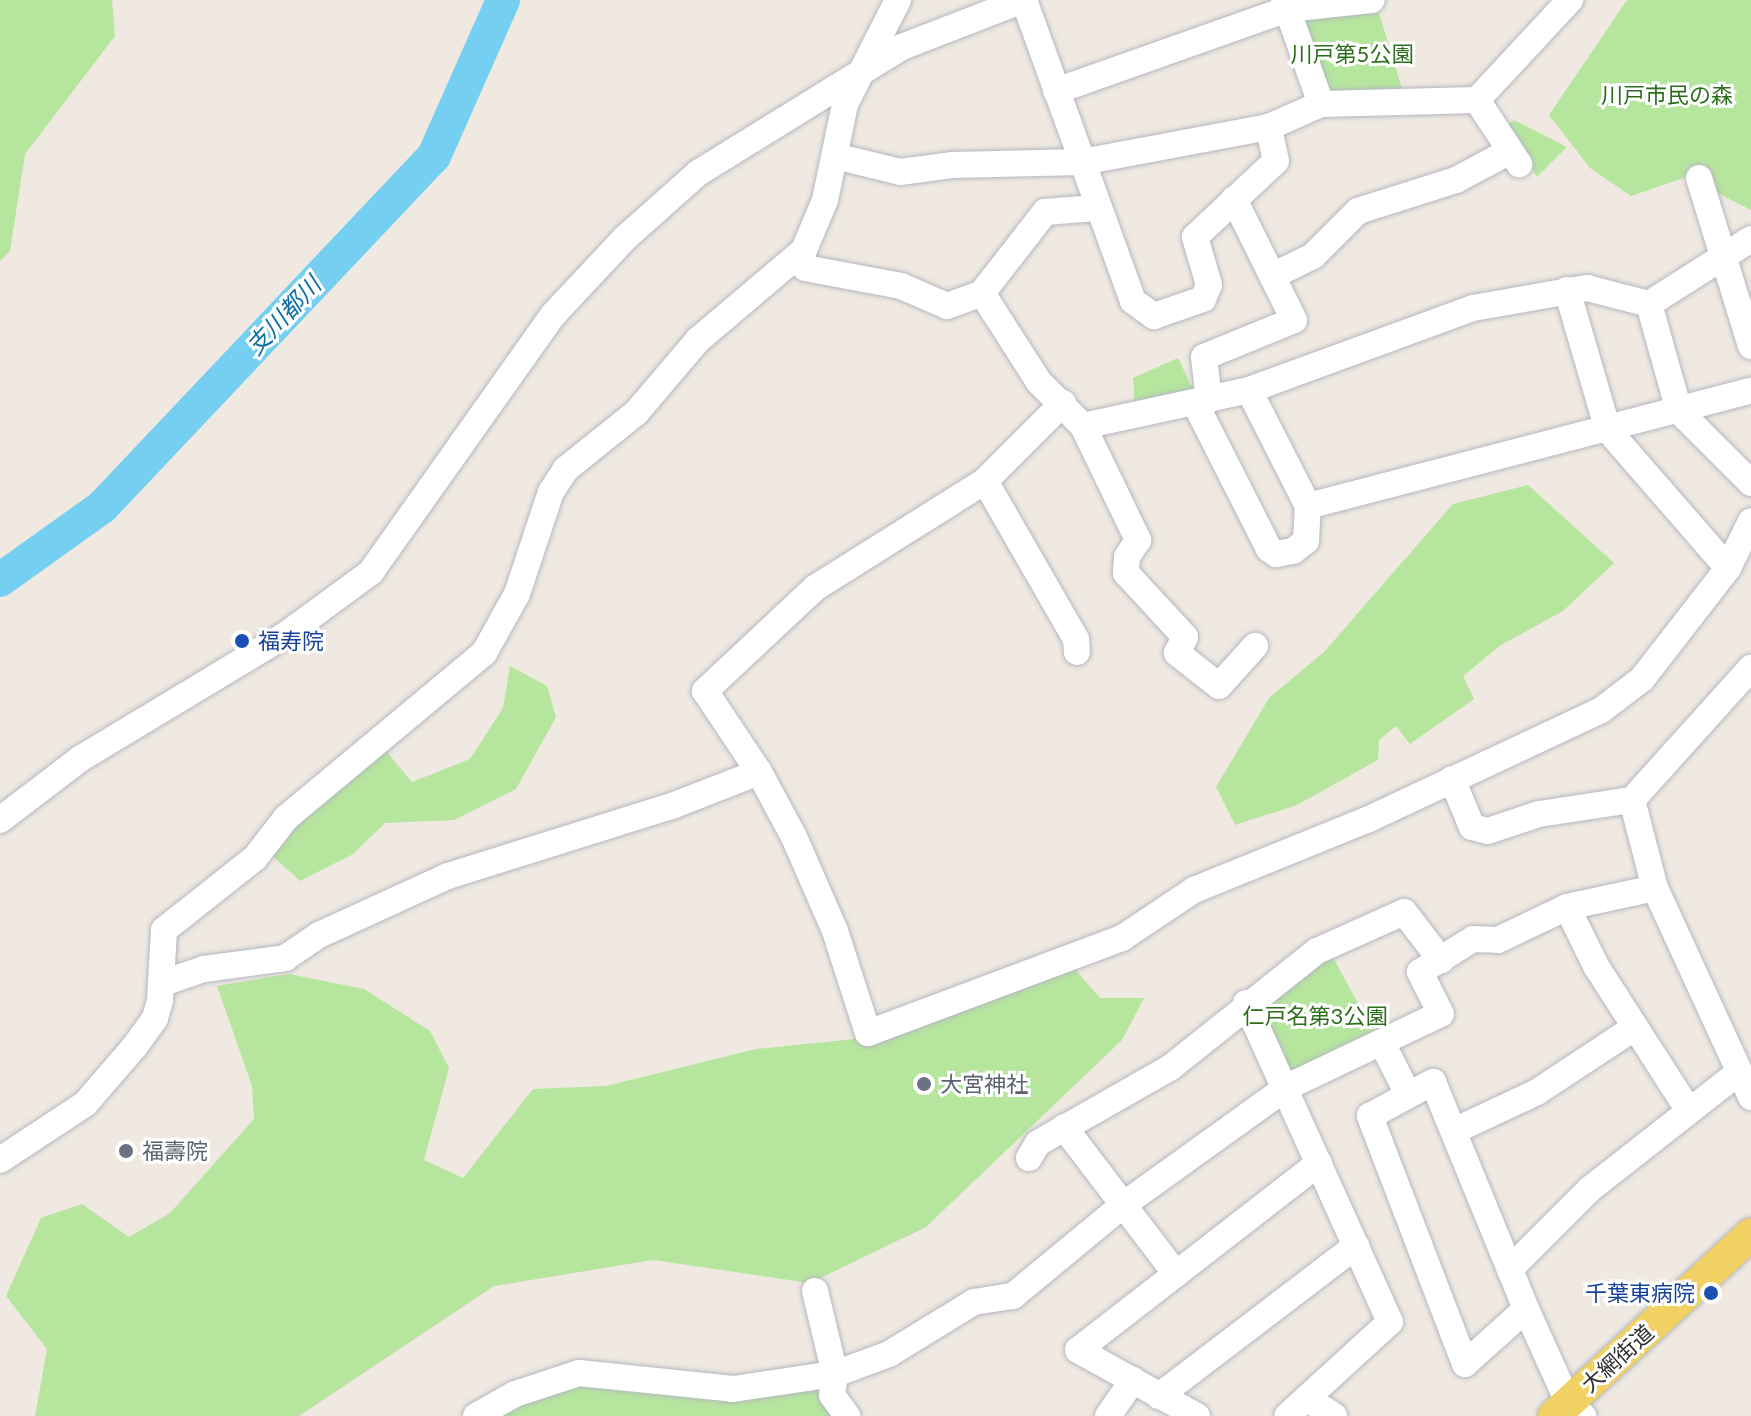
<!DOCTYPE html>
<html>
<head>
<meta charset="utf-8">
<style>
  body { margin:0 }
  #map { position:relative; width:1751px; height:1416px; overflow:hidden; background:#efe9e1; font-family:Lato,"Noto Sans JP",sans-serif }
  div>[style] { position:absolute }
  .green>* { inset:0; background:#b6e59e }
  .river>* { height:34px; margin:-17px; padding:0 17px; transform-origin:17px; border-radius:17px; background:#75cff0 }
  .roads { filter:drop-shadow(0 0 2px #b4b7c1) drop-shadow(0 0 2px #b4b7c1) }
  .minor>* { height:26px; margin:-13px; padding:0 13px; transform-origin:13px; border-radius:13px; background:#fff }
  .major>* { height:32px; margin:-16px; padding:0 16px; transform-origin:16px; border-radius:16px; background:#f2d163 }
  .dots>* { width:22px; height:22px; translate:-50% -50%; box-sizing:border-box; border:4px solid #fff; border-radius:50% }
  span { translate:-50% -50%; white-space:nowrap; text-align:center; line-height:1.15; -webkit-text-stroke:6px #fff; paint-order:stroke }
  .park-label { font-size:22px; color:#2c6e1b }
  .transit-label { font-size:22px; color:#164399 }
  .left { translate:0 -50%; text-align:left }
  .right { translate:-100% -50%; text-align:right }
  .worship-label { font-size:22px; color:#5b616d }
  .street-label { font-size:22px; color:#2e2e2e }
  .water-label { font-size:24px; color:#0d6fa3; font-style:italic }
</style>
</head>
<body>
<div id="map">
  <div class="green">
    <i style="clip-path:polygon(0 0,112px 0,115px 36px,25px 154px,10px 251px,0 261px)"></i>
    <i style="clip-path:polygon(1627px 0,1751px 0,1751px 210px,1686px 177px,1631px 196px,1590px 168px,1549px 115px)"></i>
    <i style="clip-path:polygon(1378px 10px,1403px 92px,1333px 98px,1300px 23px,1306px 14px)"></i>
    <i style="clip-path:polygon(1514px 120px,1567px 147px,1537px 177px,1505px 126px)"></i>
    <i style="clip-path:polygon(1178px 358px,1196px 396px,1135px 405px,1133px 378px)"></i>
    <i style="clip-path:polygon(1528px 485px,1614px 563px,1563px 611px,1501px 645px,1463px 676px,1474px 699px,1410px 744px,1396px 726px,1379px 740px,1378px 760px,1297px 805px,1235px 825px,1216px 787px,1269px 698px,1324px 652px,1453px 504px)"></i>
    <i style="clip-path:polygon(510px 666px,547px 686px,556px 717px,516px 789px,454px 820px,385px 823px,353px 854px,300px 881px,256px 841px,381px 745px,412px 782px,470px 759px,503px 708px)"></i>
    <i style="clip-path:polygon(1330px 952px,1376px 1036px,1291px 1074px,1259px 1004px)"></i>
    <i style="clip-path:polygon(1067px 960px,1100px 998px,1144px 998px,1122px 1040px,926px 1227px,810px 1283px,653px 1260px,494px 1286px,299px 1416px,35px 1416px,47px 1349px,6px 1296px,41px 1218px,82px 1204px,129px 1237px,170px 1213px,254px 1119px,252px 1086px,217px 986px,289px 974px,364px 989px,430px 1031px,449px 1068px,424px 1160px,463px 1178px,533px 1089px,606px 1086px,756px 1049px,883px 1036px)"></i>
    <i style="clip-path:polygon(602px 1382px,821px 1388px,835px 1416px,482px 1416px,542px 1391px)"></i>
  </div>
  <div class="river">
    <i style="left:0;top:580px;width:125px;rotate:-35.6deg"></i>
    <i style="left:102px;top:507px;width:483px;rotate:-46.6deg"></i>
    <i style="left:434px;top:156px;width:171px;rotate:-66.1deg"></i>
  </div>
  <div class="roads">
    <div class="minor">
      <i style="left:1024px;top:0;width:320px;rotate:70.1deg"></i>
      <i style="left:1133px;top:301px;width:26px;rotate:36deg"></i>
      <i style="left:1154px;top:316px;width:52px;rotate:-19.1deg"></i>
      <i style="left:1203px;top:299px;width:15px;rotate:-67deg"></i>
      <i style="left:1209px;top:285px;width:50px;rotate:-106.3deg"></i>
      <i style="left:1195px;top:237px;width:111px;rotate:-43.2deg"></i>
      <i style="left:1276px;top:161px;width:35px;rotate:-102deg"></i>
      <i style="left:1284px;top:0;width:110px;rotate:70.4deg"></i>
      <i style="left:1056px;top:91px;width:245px;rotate:-19.5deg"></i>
      <i style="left:1287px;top:9px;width:85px;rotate:-6deg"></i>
      <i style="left:1477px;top:100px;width:77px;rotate:56.7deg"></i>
      <i style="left:835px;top:156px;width:67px;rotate:13.8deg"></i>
      <i style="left:900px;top:172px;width:52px;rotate:-7.7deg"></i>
      <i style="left:952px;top:165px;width:130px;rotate:-1.3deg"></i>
      <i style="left:1082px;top:162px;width:190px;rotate:-10.6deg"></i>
      <i style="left:1269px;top:127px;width:57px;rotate:-23.9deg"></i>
      <i style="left:1321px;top:104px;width:156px;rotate:-1.5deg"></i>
      <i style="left:1477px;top:100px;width:137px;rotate:-47.1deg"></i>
      <i style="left:1699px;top:178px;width:176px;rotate:72.8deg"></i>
      <i style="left:805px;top:268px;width:98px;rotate:10.6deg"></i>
      <i style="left:901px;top:286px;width:50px;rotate:23.5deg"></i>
      <i style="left:947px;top:306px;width:37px;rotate:-20deg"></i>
      <i style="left:982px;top:293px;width:103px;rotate:-52.1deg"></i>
      <i style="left:1045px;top:212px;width:51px;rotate:-4.5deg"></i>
      <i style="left:1272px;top:276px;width:46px;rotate:-26deg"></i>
      <i style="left:1313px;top:256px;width:64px;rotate:-45deg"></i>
      <i style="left:1358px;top:211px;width:103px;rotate:-17.6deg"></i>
      <i style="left:1456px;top:180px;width:61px;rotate:-28.2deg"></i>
      <i style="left:1567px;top:290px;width:146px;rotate:73.7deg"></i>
      <i style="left:1608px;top:430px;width:183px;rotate:49deg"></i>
      <i style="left:982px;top:293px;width:106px;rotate:57.4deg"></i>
      <i style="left:1039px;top:382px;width:62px;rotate:45deg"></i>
      <i style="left:1083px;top:426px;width:127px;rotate:64.2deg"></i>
      <i style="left:1138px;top:540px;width:20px;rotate:123deg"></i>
      <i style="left:1127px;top:557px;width:16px;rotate:94deg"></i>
      <i style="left:1126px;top:573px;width:87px;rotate:47.3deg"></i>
      <i style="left:1185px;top:637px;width:18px;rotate:117deg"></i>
      <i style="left:1177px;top:653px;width:53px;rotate:38.2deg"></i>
      <i style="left:1219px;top:686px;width:54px;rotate:-48deg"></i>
      <i style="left:1649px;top:304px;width:111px;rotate:74.3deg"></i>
      <i style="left:1679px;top:411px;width:102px;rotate:45deg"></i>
      <i style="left:1209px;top:400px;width:43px;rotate:-96.6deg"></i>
      <i style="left:1204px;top:357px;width:97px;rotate:-22.3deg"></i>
      <i style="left:1294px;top:320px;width:135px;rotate:-116.4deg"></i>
      <i style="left:1063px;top:403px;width:110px;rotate:135deg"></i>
      <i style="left:985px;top:481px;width:201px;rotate:147.8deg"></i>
      <i style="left:815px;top:588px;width:151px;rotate:136.9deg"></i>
      <i style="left:705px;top:691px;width:97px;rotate:56.3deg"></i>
      <i style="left:759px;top:772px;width:74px;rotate:61.7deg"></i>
      <i style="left:794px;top:837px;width:103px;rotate:66.4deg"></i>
      <i style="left:835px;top:931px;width:107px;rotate:72.1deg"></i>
      <i style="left:868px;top:1033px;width:271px;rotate:-20.5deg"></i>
      <i style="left:1122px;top:938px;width:87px;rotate:-33.7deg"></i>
      <i style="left:1194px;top:890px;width:189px;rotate:-22.1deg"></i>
      <i style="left:1369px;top:819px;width:255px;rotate:-25.1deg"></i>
      <i style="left:1600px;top:711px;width:53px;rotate:-37.3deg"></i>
      <i style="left:1642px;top:679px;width:140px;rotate:-52.2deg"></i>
      <i style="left:1728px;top:568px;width:52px;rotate:-63.9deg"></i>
      <i style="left:1195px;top:403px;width:164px;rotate:63.1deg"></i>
      <i style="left:1269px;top:549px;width:9px;rotate:36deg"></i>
      <i style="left:1276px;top:554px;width:17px;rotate:-10deg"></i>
      <i style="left:1293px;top:551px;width:16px;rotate:-38deg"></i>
      <i style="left:1306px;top:541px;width:35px;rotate:-87deg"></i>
      <i style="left:1308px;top:506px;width:130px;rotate:-117deg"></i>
      <i style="left:1083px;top:426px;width:170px;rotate:-12.2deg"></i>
      <i style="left:1249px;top:390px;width:239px;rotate:-20.1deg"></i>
      <i style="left:1473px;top:308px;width:116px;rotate:-10deg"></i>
      <i style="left:1587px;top:288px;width:64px;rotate:14.5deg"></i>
      <i style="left:1649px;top:304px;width:121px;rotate:-32.5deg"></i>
      <i style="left:985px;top:481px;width:182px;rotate:60.1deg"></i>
      <i style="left:1076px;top:639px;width:13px;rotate:86deg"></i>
      <i style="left:1308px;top:506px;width:458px;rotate:-14.6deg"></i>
      <i style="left:1452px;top:779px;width:52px;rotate:67.4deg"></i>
      <i style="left:1472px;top:827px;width:16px;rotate:14deg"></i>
      <i style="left:1488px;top:831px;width:54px;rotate:-18.4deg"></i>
      <i style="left:1539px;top:814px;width:94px;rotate:-8.6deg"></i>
      <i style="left:1632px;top:800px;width:178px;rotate:-48deg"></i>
      <i style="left:1632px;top:800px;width:91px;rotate:75.4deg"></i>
      <i style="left:1655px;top:888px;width:230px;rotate:65.3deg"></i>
      <i style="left:0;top:820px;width:101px;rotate:-37.3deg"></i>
      <i style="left:80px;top:759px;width:238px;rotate:-31.1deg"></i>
      <i style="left:284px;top:636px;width:108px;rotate:-36.3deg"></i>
      <i style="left:371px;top:572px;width:315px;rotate:-54.7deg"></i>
      <i style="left:553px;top:315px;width:104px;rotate:-46.9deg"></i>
      <i style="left:624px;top:239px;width:99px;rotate:-41.7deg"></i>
      <i style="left:698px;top:173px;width:240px;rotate:-31.7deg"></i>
      <i style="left:902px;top:47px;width:130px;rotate:-21.2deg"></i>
      <i style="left:1567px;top:907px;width:66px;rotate:63.8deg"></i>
      <i style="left:1596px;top:966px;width:169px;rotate:57.3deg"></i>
      <i style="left:163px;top:983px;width:43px;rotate:-18.9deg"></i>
      <i style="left:204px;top:969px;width:82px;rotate:-7.7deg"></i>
      <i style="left:285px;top:958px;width:41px;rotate:-34.1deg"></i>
      <i style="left:319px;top:935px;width:142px;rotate:-24.6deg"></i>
      <i style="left:448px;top:876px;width:235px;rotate:-17.4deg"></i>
      <i style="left:672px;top:806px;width:93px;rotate:-21.3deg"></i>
      <i style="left:1246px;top:1003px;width:350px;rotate:65.7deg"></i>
      <i style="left:1390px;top:1322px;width:139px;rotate:137.6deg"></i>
      <i style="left:1382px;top:1043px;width:57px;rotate:63deg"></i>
      <i style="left:1064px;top:1127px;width:185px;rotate:52.7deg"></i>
      <i style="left:1456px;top:1130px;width:89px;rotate:-25.1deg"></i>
      <i style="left:1537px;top:1092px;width:116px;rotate:-33.4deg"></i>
      <i style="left:1029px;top:1158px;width:17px;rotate:-59deg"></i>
      <i style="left:1038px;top:1143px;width:153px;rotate:-29.7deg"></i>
      <i style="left:1171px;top:1067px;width:186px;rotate:-38.5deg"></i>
      <i style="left:1317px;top:951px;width:95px;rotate:-24.1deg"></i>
      <i style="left:1404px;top:912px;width:61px;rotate:52.4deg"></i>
      <i style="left:0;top:1160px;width:102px;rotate:-33.4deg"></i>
      <i style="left:85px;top:1104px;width:77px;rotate:-49.2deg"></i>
      <i style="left:135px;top:1046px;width:34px;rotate:-54deg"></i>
      <i style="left:155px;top:1018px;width:19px;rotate:-74deg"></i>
      <i style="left:160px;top:1000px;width:70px;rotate:-86.7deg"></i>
      <i style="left:164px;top:930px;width:116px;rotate:-38.4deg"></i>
      <i style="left:255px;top:858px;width:51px;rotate:-52.2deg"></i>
      <i style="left:286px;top:818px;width:258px;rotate:-39.8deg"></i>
      <i style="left:484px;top:653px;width:68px;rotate:-60.8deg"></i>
      <i style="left:517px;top:594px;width:108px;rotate:-71.6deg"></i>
      <i style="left:551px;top:492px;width:27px;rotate:-57deg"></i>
      <i style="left:566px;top:469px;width:90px;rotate:-38.7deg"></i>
      <i style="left:636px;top:413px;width:96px;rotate:-49.7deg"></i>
      <i style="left:698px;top:340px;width:139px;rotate:-40.3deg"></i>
      <i style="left:804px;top:250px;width:54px;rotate:-67.2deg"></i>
      <i style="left:825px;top:200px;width:98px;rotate:-78.2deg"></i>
      <i style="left:845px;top:104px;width:117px;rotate:-63deg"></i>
      <i style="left:1510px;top:1269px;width:113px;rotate:-45deg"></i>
      <i style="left:1590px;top:1189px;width:189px;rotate:-38.1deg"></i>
      <i style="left:815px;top:1291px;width:85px;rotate:76.5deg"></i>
      <i style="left:835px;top:1374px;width:21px;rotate:98deg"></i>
      <i style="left:832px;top:1395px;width:26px;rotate:54deg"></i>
      <i style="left:1526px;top:1309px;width:82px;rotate:138deg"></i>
      <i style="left:1465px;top:1364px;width:266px;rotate:-111deg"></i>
      <i style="left:1370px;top:1116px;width:72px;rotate:-28.4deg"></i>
      <i style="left:1433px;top:1082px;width:245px;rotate:67.7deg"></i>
      <i style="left:1526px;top:1309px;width:102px;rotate:65.7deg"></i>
      <i style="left:1568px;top:1402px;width:21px;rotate:43deg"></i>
      <i style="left:1159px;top:1396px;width:248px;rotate:-37.3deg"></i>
      <i style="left:1308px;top:1399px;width:31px;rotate:33deg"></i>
      <i style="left:476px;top:1416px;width:45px;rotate:-29.4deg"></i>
      <i style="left:515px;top:1394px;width:67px;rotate:-18.2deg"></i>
      <i style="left:579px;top:1373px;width:155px;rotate:5.9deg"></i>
      <i style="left:733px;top:1389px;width:103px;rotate:-8.4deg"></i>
      <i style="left:835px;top:1374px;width:58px;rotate:-20.3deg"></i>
      <i style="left:889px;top:1354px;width:100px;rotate:-31.5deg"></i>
      <i style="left:974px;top:1302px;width:39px;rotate:-9deg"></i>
      <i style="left:1013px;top:1296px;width:143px;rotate:-39.6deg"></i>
      <i style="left:1123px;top:1205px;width:202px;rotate:-35.7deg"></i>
      <i style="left:1287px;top:1087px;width:170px;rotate:-25.4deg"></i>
      <i style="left:1441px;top:1014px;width:47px;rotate:-116.6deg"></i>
      <i style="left:1420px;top:972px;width:62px;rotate:-31.9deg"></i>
      <i style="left:1473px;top:939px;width:25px;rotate:2deg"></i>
      <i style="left:1498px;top:940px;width:76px;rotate:-25.6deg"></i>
      <i style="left:1567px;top:907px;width:90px;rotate:-12.2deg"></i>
      <i style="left:1108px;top:1416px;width:44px;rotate:-55.2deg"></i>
      <i style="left:1197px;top:1416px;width:136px;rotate:-151deg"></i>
      <i style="left:1078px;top:1350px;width:305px;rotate:-37.8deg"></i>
    </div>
    <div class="major">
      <i style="left:1554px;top:1416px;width:268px;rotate:-42.7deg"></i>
    </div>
  </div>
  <div class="dots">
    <i style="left:242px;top:641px;background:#1a4fb4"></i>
    <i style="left:924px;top:1084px;background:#6b7280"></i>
    <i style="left:126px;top:1151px;background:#6b7280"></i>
    <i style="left:1711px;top:1293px;background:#1a4fb4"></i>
  </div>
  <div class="park-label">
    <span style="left:1352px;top:54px">川戸第5公園</span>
    <span style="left:1667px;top:95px">川戸市民の森</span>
    <span style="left:1315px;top:1016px">仁戸名第3公園</span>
  </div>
  <div class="transit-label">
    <span class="left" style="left:258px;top:641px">福寿院</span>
    <span class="right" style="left:1695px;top:1293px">千葉東病院</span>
  </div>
  <div class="worship-label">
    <span class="left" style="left:940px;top:1084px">大宮神社</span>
    <span class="left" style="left:142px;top:1151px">福壽院</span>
  </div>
  <div class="street-label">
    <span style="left:1617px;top:1358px;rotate:-42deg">大網街道</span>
  </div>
  <div class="water-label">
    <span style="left:283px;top:315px;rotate:-47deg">支川都川</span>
  </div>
</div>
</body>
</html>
